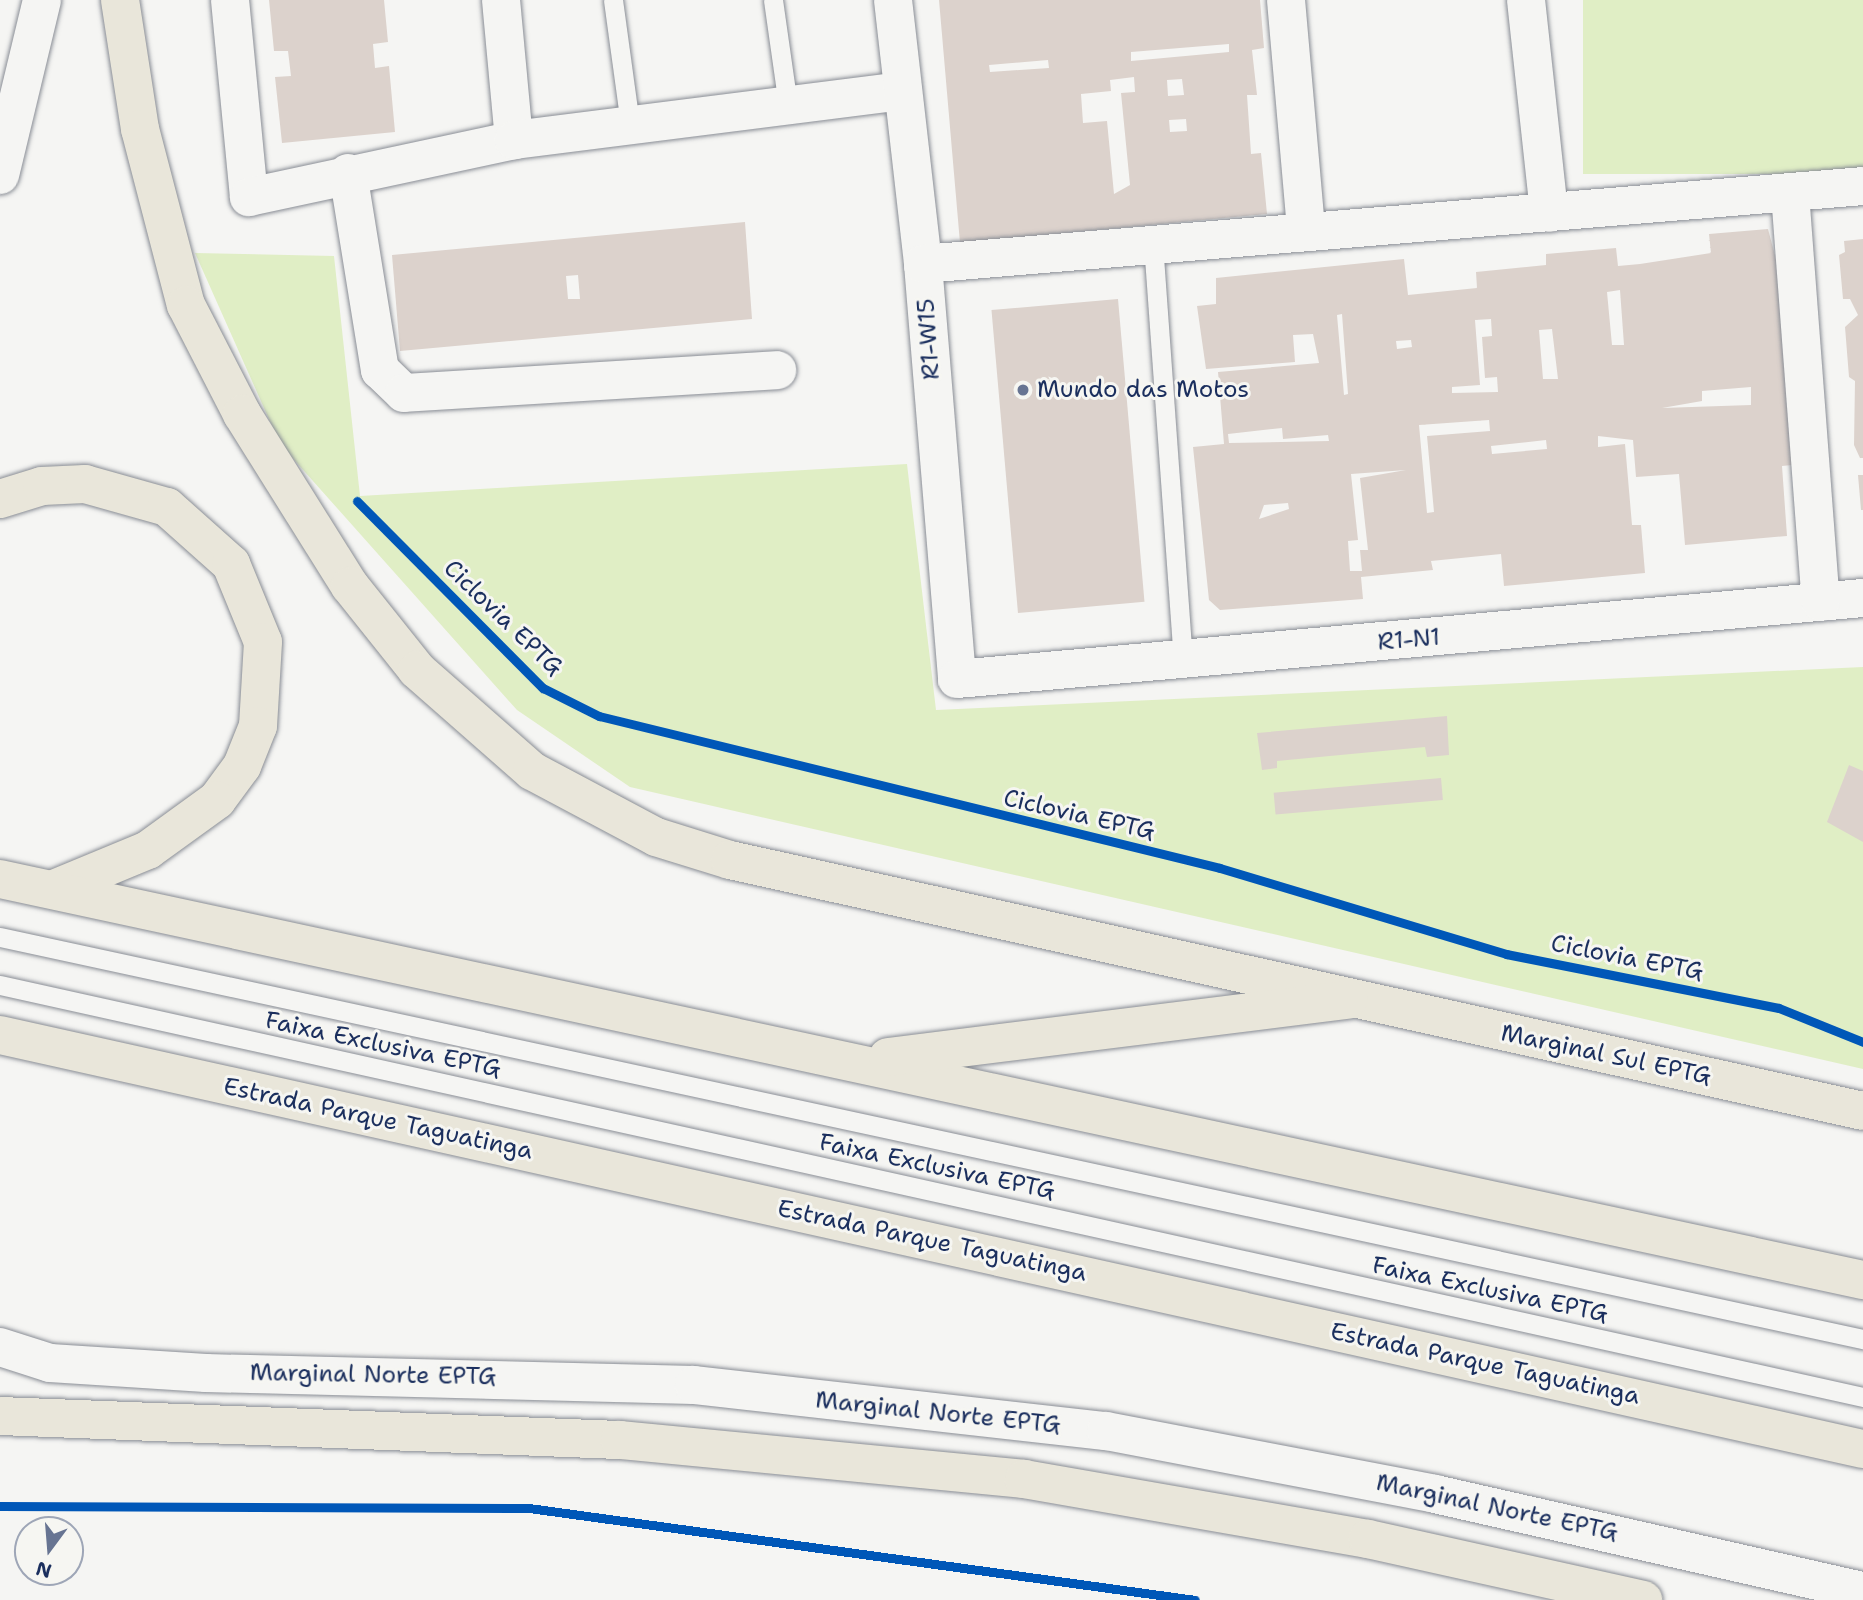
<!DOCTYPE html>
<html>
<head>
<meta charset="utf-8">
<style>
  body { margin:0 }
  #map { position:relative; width:1863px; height:1600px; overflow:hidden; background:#f5f5f3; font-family:"Shantell Sans",sans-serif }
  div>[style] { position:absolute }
  .green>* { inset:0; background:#e0eec5; transform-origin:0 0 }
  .building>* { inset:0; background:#dcd2cc; transform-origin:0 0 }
  .roads { filter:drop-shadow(0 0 2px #898d95) drop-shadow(0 0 2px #898d95) }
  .lane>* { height:19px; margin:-9.5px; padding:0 9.5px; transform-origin:9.5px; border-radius:9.5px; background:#f5f5f3 }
  .street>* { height:38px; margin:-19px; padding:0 19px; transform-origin:19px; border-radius:19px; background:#f5f5f3 }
  .secondary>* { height:38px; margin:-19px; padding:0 19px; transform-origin:19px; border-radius:19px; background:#f5f5f3 }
  .primary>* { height:38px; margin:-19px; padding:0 19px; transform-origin:19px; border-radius:19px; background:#e9e6da }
  .highway>* { height:38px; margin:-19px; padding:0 19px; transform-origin:19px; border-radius:19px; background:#e9e6da }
  .cycleway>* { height:9px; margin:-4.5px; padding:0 4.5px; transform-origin:4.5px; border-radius:4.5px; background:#0057b8 }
  .dots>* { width:19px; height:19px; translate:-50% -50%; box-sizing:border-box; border:4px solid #f6f6f2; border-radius:50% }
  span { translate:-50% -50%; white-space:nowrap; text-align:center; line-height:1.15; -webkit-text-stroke:6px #f6f6f2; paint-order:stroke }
  .street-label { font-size:24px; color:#1b2f5e }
  .poi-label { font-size:24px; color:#1b2f5e }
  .left { translate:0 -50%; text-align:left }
  .north { position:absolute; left:14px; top:1516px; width:70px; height:70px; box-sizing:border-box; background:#f6f6f2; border:2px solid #9ea6b7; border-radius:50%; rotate:196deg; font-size:19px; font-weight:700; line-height:28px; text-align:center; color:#1b2f5e }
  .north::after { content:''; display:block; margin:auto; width:24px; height:32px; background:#677492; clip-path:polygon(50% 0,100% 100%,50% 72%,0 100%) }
</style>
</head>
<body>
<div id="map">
  <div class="green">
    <i style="left:1583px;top:0;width:280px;height:174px"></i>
    <i style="clip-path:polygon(195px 253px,334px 256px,360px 496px,907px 464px,936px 710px,1863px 667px,1863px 1069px,630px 787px,517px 710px,280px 444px)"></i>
  </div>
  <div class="building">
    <i style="clip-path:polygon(269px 0,384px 0,388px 42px,373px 44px,375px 68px,389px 66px,395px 132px,282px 143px,275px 77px,291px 76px,288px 51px,274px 51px)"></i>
    <i style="clip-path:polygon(evenodd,939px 0,1260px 0,1264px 48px,1252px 50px,1257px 95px,1247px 95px,1251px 154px,1261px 153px,1267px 214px,960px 243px,939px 0,1229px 44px,1229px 52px,1131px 61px,1131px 52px,1229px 44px,939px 0,1048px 60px,1049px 68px,990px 72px,989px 65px,1048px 60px,939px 0,1134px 77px,1135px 92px,1121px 93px,1130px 185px,1114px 194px,1107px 121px,1083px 123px,1081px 94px,1111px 91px,1110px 80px,1134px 77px,939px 0,1182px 79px,1184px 95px,1168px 96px,1167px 80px,1182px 79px,939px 0,1186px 119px,1187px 131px,1170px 132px,1169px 120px,1186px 119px)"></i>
    <i style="clip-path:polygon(evenodd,745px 222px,752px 319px,400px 351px,392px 255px,745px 222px,578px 275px,580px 299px,568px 299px,566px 276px,578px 275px)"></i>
    <i style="clip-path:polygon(evenodd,1768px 229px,1782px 282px,1792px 465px,1782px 466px,1787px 536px,1685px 545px,1679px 474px,1636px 477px,1633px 440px,1598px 436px,1598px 447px,1625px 444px,1632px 525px,1641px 525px,1645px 573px,1504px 586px,1501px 554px,1431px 561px,1433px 570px,1361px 577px,1363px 599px,1220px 610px,1209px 600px,1193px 447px,1224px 444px,1218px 372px,1319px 363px,1313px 334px,1293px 335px,1295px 362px,1206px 369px,1197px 306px,1216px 304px,1216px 278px,1404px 259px,1408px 295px,1477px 288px,1476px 272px,1546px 265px,1546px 254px,1616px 248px,1618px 266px,1640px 264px,1711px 253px,1709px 234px,1768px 229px,1620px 290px,1624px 345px,1612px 345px,1607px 292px,1620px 290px,1768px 229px,1342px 314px,1348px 394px,1344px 395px,1337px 315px,1342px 314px,1768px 229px,1491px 319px,1492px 336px,1482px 337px,1485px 378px,1497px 377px,1498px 392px,1452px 393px,1452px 387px,1480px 385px,1475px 320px,1491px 319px,1768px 229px,1552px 329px,1558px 379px,1543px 379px,1539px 330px,1552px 329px,1768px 229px,1411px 340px,1412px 347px,1397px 349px,1396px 341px,1411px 340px,1768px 229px,1751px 387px,1751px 405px,1662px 408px,1702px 401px,1702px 391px,1751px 387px,1768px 229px,1489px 420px,1490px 431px,1427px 436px,1434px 512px,1427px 513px,1419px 425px,1489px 420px,1768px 229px,1282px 428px,1283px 439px,1328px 435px,1329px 441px,1229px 443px,1228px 434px,1282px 428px,1768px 229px,1546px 440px,1547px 449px,1492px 454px,1491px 446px,1546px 440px,1768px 229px,1406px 470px,1360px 478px,1368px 550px,1360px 550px,1362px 571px,1350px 571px,1348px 541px,1358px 540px,1351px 474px,1406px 470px,1768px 229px,1288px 503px,1289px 509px,1259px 519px,1264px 505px,1288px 503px)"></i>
    <i style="clip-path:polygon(1863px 239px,1863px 458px,1860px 458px,1854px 445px,1855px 381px,1849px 377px,1845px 327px,1858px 315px,1850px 299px,1843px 299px,1839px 255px,1845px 252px,1844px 241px)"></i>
    <i style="left:1118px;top:299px;width:304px;height:127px;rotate:85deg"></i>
    <i style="clip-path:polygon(1858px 475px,1863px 475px,1863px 510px,1861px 510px)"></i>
    <i style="clip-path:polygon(1447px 716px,1449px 755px,1427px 757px,1425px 747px,1277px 761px,1277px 768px,1262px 770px,1257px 733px)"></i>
    <i style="clip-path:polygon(1849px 765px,1863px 771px,1863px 842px,1827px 822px)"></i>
    <i style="left:1441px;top:778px;width:22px;height:168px;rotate:85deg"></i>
  </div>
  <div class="roads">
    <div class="lane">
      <i style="left:613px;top:0;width:125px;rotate:82.2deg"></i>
      <i style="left:773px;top:0;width:106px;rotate:81.9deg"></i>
      <i style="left:1153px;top:243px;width:419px;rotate:85.9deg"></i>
      <i style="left:0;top:937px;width:1906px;rotate:12.18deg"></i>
      <i style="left:0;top:985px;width:1908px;rotate:12.47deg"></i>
    </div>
    <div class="street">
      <i style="left:230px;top:0;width:198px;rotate:84.5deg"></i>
      <i style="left:249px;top:197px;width:271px;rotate:-12.1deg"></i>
      <i style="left:501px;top:0;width:141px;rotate:84.7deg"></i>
      <i style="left:514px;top:140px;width:389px;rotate:-7.2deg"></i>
      <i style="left:893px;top:0;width:266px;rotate:83.5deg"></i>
      <i style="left:923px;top:264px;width:416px;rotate:85.3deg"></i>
      <i style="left:957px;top:679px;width:910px;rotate:-5.11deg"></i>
      <i style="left:1286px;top:0;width:230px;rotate:85deg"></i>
      <i style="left:1526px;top:0;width:214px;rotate:83.8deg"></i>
      <i style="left:348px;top:173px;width:200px;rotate:80.8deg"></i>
      <i style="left:380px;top:370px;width:33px;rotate:44deg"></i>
      <i style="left:404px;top:393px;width:374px;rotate:-3.5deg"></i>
      <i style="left:1790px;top:193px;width:410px;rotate:85.7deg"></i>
      <i style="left:923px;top:264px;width:943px;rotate:-4.74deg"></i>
    </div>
    <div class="secondary">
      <i style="left:0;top:175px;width:180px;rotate:-76.5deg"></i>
      <i style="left:0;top:1347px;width:52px;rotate:17.7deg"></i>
      <i style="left:50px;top:1363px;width:156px;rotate:3.7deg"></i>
      <i style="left:206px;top:1373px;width:488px;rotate:1.4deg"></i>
      <i style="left:694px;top:1385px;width:415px;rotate:6.4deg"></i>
      <i style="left:1106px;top:1431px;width:335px;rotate:10.8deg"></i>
      <i style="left:1435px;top:1494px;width:439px;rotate:12.8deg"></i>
    </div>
    <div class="primary">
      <i style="left:120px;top:0;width:131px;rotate:81.2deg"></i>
      <i style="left:140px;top:129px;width:182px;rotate:75.4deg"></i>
      <i style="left:186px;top:305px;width:123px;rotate:62.8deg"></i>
      <i style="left:242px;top:414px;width:203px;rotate:57.9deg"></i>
      <i style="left:350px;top:586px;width:107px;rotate:51.4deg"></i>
      <i style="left:417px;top:670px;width:153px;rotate:41.3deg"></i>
      <i style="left:532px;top:771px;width:140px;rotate:28deg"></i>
      <i style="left:656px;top:837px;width:77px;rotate:17.3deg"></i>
      <i style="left:730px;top:860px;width:1160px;rotate:12.49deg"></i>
      <i style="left:0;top:1416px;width:620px;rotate:2.22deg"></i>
      <i style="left:620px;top:1440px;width:406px;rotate:5.5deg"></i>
      <i style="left:1024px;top:1479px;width:349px;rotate:9.9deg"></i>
      <i style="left:1368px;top:1539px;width:282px;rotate:12.5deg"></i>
    </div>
    <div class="highway">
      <i style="left:0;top:499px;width:44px;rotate:-17.2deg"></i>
      <i style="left:42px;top:486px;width:43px;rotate:-2.7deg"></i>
      <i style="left:85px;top:484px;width:85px;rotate:15.7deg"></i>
      <i style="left:167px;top:507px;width:86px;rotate:41.7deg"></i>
      <i style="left:231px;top:564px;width:84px;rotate:67.7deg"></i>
      <i style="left:263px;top:642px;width:84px;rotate:93.4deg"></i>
      <i style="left:258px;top:726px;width:43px;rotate:111.8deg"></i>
      <i style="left:242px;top:766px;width:42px;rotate:126.3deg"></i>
      <i style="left:217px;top:800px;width:85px;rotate:144.1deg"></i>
      <i style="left:148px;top:850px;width:102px;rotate:157.5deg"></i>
      <i style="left:0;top:879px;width:1906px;rotate:12.15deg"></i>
      <i style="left:0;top:1035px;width:1908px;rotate:12.53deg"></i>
      <i style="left:888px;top:1057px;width:464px;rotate:-7.1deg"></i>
    </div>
  </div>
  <div class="cycleway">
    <i style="left:357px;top:501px;width:264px;rotate:45.2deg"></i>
    <i style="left:543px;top:688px;width:63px;rotate:26.6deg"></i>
    <i style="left:599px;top:716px;width:639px;rotate:13.75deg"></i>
    <i style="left:1220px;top:868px;width:299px;rotate:16.7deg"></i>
    <i style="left:1506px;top:954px;width:278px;rotate:11.2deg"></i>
    <i style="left:1779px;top:1008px;width:91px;rotate:22deg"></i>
    <i style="left:0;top:1506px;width:529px;rotate:0.22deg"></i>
    <i style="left:529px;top:1508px;width:672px;rotate:7.86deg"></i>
  </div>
  <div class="dots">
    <i style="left:1023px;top:390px;background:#677492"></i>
  </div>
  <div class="street-label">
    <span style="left:929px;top:339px;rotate:-94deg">R1-W15</span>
    <span style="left:503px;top:618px;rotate:44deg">Ciclovia EPTG</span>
    <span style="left:1409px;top:640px;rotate:-5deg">R1-N1</span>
    <span style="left:1079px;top:815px;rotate:13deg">Ciclovia EPTG</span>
    <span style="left:1627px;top:958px;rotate:11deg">Ciclovia EPTG</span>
    <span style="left:383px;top:1045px;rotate:12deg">Faixa Exclusiva EPTG</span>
    <span style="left:1606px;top:1055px;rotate:12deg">Marginal Sul EPTG</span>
    <span style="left:378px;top:1119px;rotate:12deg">Estrada Parque Taguatinga</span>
    <span style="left:937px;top:1167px;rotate:12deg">Faixa Exclusiva EPTG</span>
    <span style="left:932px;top:1241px;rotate:12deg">Estrada Parque Taguatinga</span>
    <span style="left:1490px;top:1290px;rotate:12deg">Faixa Exclusiva EPTG</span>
    <span style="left:1485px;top:1364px;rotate:12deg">Estrada Parque Taguatinga</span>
    <span style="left:373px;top:1375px;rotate:1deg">Marginal Norte EPTG</span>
    <span style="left:938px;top:1413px;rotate:6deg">Marginal Norte EPTG</span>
    <span style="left:1497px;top:1508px;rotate:12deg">Marginal Norte EPTG</span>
  </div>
  <div class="poi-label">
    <span class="left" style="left:1037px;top:390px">Mundo das Motos</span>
  </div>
  <div class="north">N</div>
</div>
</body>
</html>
